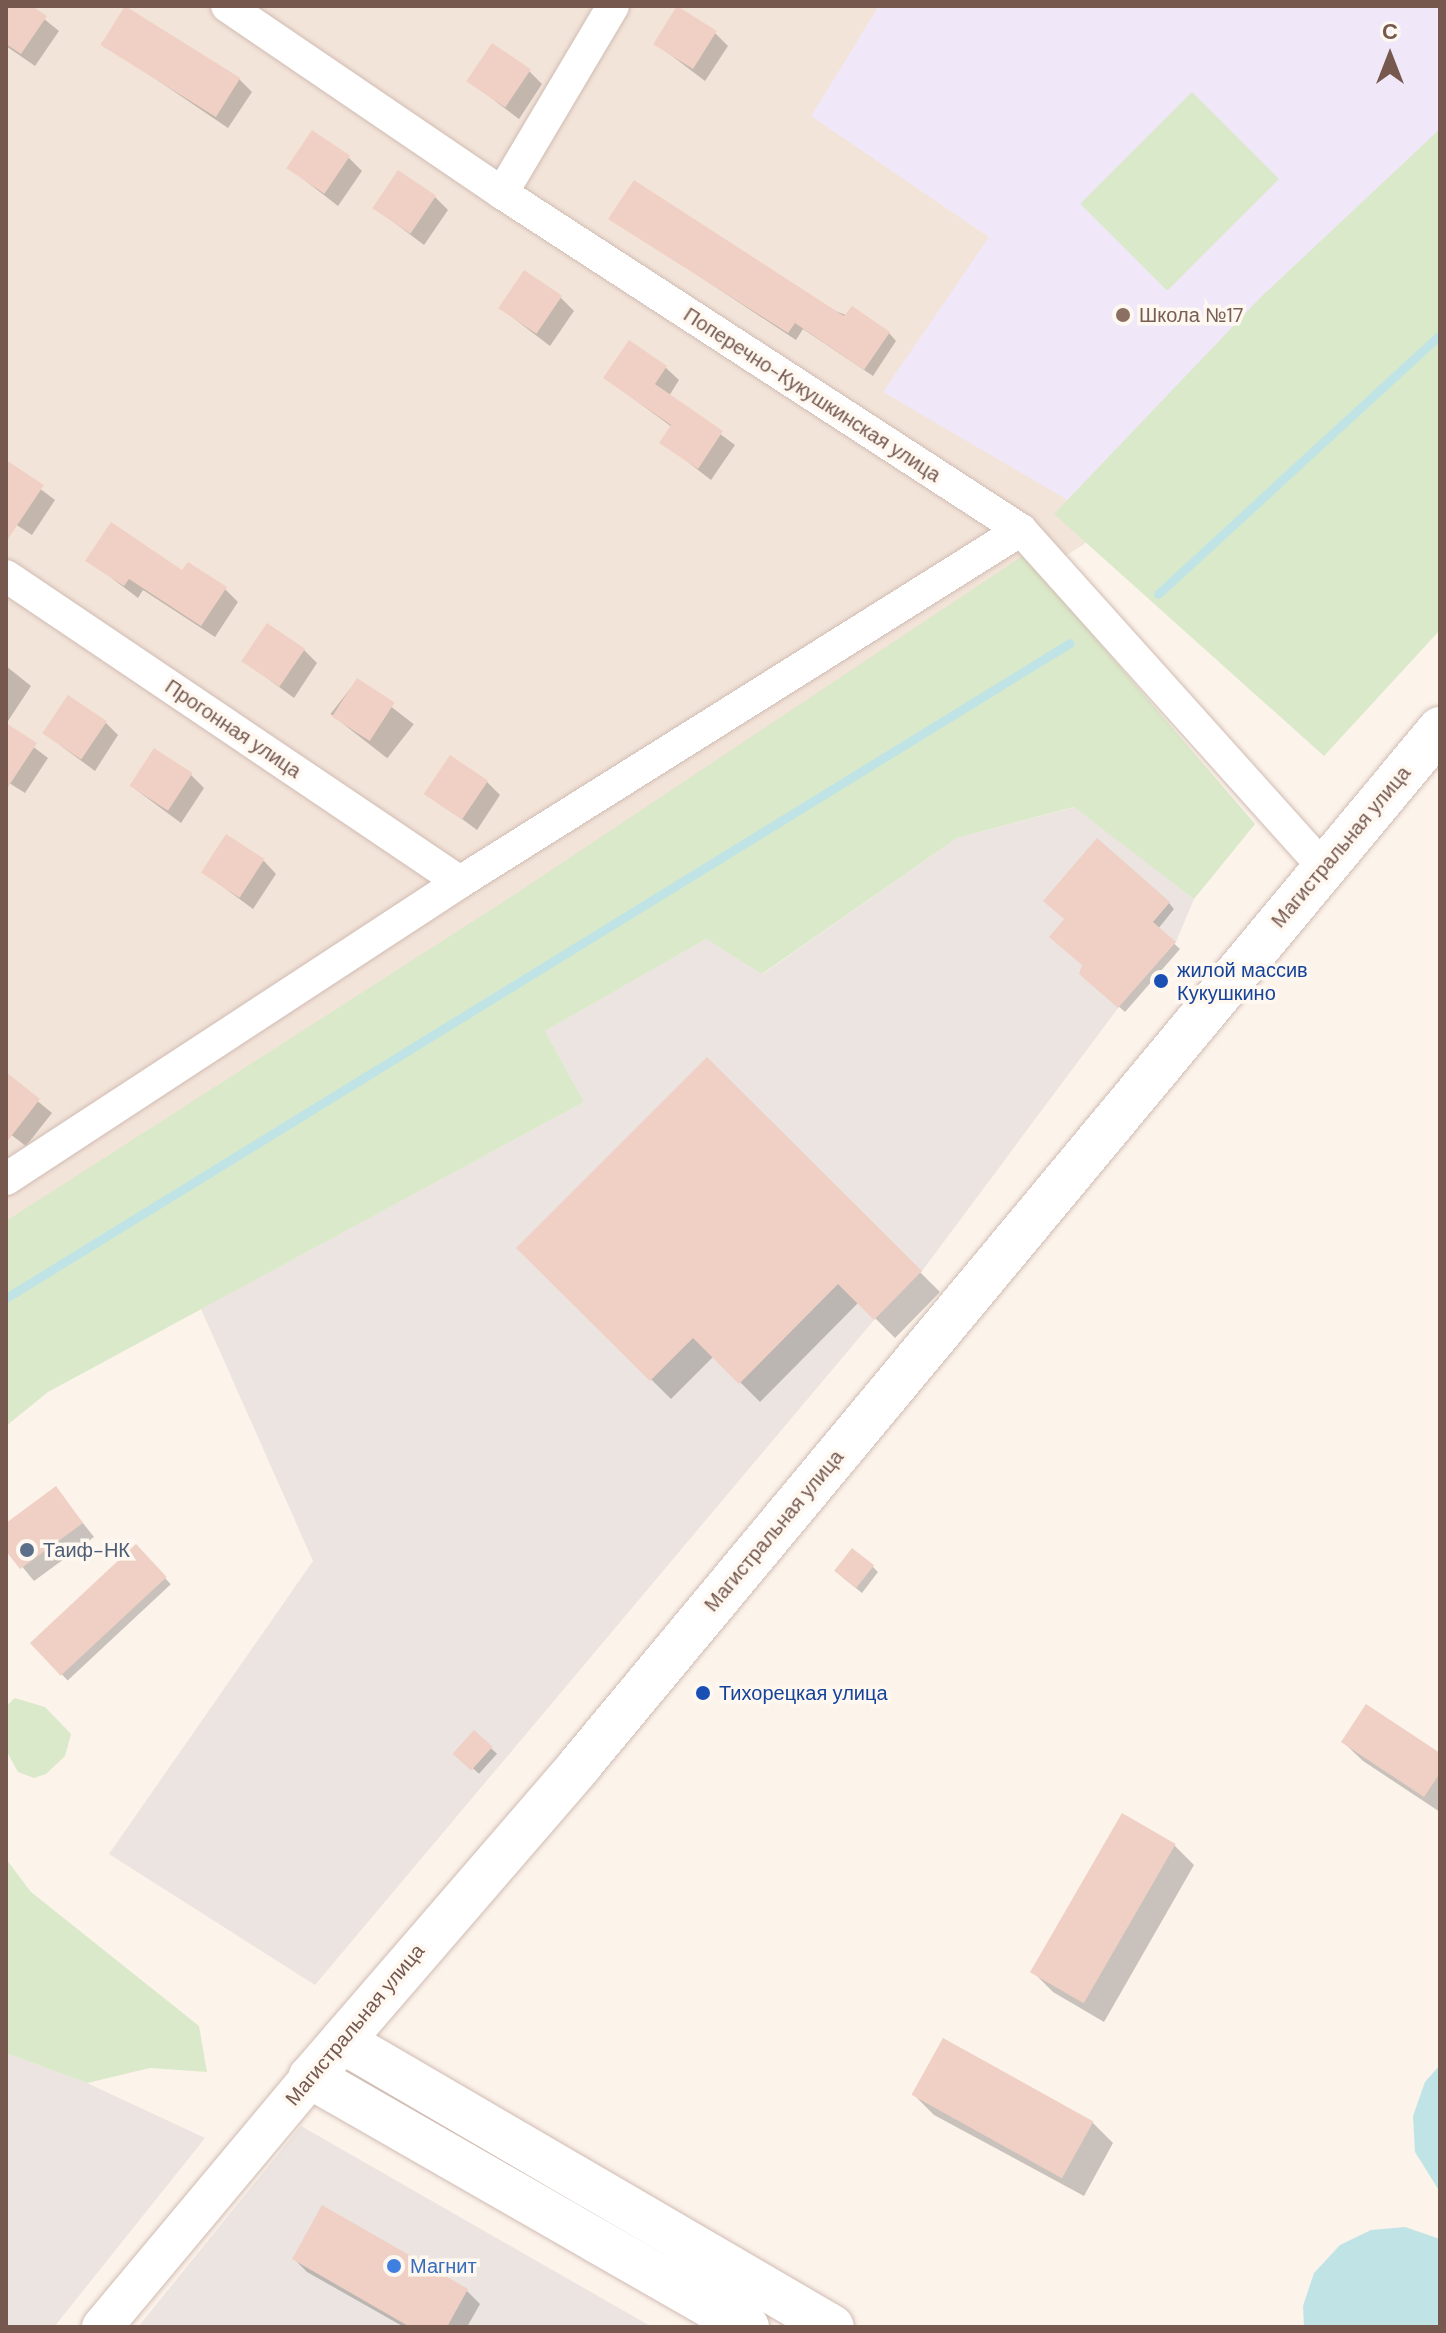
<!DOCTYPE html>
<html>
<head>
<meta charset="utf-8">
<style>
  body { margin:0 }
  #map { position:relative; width:1446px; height:2333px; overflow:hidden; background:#fcf3eb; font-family:"DM Sans",sans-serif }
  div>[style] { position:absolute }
  .residential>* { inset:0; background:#f3e4d9 }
  .industrial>* { inset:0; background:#ebe4e0 }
  .education>* { inset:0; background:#f0e7f8 }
  .green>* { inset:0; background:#dae9c9; transform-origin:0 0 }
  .water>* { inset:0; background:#c0e4e5 }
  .shadow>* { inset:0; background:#0003; transform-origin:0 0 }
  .stream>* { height:9px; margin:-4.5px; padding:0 4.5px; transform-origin:4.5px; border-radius:4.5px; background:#c0e4e5 }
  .building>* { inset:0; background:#f0d0c4; transform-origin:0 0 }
  .roads { filter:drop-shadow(0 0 2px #d0bcb3) drop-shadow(0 0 2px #d0bcb3) }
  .minor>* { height:32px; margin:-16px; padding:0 16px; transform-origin:16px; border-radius:16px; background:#fff }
  .tertiary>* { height:40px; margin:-20px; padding:0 20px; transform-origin:20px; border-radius:20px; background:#fff }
  .secondary>* { height:44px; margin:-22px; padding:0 22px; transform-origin:22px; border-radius:22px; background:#fff }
  .dots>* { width:22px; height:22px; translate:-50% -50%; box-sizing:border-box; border:4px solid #fef8f1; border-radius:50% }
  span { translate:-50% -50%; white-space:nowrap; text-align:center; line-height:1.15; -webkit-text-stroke:7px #fef8f1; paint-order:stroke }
  .education-label { font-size:20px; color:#785e54 }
  .left { translate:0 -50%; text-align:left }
  .street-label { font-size:20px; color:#76584f }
  .transit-label { font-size:20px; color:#164399 }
  .service-label { font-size:20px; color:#4e5e75 }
  .shop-label { font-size:20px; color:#366cbe }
  .frame { position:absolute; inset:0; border:8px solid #76584f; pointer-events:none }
  .north { position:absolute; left:1350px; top:16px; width:80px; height:80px; -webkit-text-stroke:6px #fef8f1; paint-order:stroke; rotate:0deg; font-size:22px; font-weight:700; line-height:32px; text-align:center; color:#76584f }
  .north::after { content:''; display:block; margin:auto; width:28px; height:36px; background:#76584f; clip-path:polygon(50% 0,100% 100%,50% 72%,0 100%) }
</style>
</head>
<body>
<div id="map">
  <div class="residential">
    <i style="clip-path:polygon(6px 6px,879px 6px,812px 116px,989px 237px,1112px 526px,6px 1239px)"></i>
  </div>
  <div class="industrial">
    <i style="clip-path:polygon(1075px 807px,1194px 899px,1176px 942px,1118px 1008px,922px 1271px,874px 1320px,315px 1985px,109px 1854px,313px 1561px,201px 1309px,584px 1102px,545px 1031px,706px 939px,763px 974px,957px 838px)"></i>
    <i style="clip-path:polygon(6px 2053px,87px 2083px,205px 2138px,54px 2327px,6px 2327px)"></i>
    <i style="clip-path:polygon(301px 2126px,652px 2327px,138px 2327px)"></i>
  </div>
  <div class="education">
    <i style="clip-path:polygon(879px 6px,1440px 6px,1440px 178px,1112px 526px,883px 392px,989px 237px,811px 116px)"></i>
  </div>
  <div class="green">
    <i style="left:1192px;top:92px;width:123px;height:158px;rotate:45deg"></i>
    <i style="clip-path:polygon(1440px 129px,1440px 630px,1324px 756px,1054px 514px,1261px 297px)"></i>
    <i style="clip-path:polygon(1024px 555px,1255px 824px,1194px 899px,1074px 807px,957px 838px,762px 974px,706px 939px,545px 1031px,584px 1102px,48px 1392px,6px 1426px,6px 1221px,517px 893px)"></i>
    <i style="clip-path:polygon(15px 1698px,45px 1707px,71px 1734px,65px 1756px,46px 1774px,34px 1778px,18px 1772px,6px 1750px,6px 1706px)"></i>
    <i style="clip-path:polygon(6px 1859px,31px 1892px,199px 2026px,207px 2072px,150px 2068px,87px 2083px,6px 2053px)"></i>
  </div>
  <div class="water">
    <i style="clip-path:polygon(1440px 2065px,1440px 2192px,1415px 2152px,1413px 2116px,1425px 2082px)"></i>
    <i style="clip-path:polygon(1405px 2227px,1440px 2239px,1440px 2327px,1304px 2327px,1303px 2306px,1314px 2273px,1340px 2245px,1371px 2230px)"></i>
  </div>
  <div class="shadow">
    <i style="clip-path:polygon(6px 6px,28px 6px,59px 31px,35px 66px,6px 46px)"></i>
    <i style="clip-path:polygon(715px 33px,728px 46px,705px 81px,655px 43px)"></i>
    <i style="clip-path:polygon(101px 42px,239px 79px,252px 92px,228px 128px)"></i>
    <i style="clip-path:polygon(529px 71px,542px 84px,519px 119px,469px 81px)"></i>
    <i style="clip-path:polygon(349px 158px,362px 171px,338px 206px,289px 168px)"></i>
    <i style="clip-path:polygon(435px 197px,448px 210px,424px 245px,375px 208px)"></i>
    <i style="clip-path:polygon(611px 218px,889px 333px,896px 341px,873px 376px,803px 329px,796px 340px)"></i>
    <i style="clip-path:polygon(561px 298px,574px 311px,550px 346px,500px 308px)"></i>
    <i style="clip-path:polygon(666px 368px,679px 380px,669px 396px,735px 445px,711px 480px,662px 442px,672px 427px,605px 378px)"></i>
    <i style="clip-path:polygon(6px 463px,55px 500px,32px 535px,6px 518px)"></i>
    <i style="clip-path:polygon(88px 560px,183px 573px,225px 589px,238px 602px,215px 637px,143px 590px,138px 598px)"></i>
    <i style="clip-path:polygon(304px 650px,317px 663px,294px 698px,244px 661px)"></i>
    <i style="clip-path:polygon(6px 666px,31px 686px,6px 724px)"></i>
    <i style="left:357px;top:680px;width:72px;height:43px;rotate:38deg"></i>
    <i style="clip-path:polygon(105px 722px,118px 735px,95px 771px,45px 734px)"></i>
    <i style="clip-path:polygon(6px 726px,48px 758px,25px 793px,6px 781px)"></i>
    <i style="clip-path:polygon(191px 775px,204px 788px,181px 823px,131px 786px)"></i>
    <i style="clip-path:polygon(487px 782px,500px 795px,477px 830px,427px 793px)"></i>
    <i style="clip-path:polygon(264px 861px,276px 874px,253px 909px,203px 872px)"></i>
    <i style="clip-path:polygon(1169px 903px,1174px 909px,1158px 929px,1180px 949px,1125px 1012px,1088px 979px,1067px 920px)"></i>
    <i style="clip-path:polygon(707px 1060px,940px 1292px,895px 1338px,859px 1302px,760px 1402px,714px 1356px,671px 1399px,519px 1248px)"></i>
    <i style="clip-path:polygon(6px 1075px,52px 1113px,26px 1146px,6px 1131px)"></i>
    <i style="clip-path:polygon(56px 1489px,94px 1537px,34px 1581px,6px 1547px,6px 1525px)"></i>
    <i style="left:136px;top:1547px;width:51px;height:141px;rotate:47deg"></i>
    <i style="clip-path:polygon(872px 1566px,878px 1572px,862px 1593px,842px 1577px)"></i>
    <i style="left:474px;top:1733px;width:31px;height:27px;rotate:42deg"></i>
    <i style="clip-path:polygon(1343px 1742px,1440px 1756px,1440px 1812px,1363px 1761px)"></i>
    <i style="clip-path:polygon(1174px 1845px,1194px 1865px,1104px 2022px,1053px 1992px,1034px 1973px)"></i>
    <i style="clip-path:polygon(944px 2041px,1093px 2123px,1113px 2143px,1084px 2196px,934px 2115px,914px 2095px)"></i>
    <i style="clip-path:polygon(323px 2208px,467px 2291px,480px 2304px,467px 2327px,404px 2327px,307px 2272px,294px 2259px)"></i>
  </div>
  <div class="stream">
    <i style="left:1158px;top:594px;width:383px;rotate:-42.6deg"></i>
    <i style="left:6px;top:1298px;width:1249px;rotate:-31.62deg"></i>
  </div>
  <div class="building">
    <i style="clip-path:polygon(6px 6px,32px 6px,47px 16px,21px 54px,6px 44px)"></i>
    <i style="left:125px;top:6px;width:136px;height:46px;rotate:32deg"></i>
    <i style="left:677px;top:6px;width:47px;height:45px;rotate:32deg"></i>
    <i style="left:492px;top:43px;width:47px;height:46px;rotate:34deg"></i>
    <i style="left:312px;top:130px;width:46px;height:46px;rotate:34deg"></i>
    <i style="left:398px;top:170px;width:46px;height:46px;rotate:34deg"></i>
    <i style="clip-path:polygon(634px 180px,844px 316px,852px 306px,890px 332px,864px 370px,795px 323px,788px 333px,608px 219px)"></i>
    <i style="left:524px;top:270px;width:46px;height:46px;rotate:34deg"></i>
    <i style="clip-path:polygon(629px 340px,667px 366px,655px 384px,723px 431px,698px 469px,659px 443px,671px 425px,603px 378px)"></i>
    <i style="clip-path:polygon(6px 460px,44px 485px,6px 542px)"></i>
    <i style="clip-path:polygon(111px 522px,182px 570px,188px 562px,227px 587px,201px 626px,129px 579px,124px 586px,85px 561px)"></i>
    <i style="left:267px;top:623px;width:46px;height:46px;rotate:34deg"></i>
    <i style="left:357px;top:678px;width:45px;height:46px;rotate:33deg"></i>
    <i style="left:68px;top:695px;width:47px;height:46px;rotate:34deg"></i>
    <i style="clip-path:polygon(6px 723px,37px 743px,6px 790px)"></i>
    <i style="left:154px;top:748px;width:46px;height:45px;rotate:33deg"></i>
    <i style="left:450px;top:755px;width:46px;height:47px;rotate:34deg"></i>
    <i style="left:226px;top:834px;width:46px;height:46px;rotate:33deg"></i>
    <i style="clip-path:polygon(1097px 838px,1170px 902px,1153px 922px,1176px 942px,1118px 1008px,1079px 974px,1082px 965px,1049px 937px,1064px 919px,1043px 901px)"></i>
    <i style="clip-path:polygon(707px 1057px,922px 1271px,874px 1320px,838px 1284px,739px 1384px,693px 1338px,650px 1381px,516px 1248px)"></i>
    <i style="clip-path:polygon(6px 1072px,40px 1099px,6px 1143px)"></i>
    <i style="clip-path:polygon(56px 1486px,83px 1523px,20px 1569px,6px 1551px,6px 1523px)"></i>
    <i style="left:136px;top:1544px;width:45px;height:145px;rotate:47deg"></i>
    <i style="left:852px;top:1548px;width:28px;height:29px;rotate:38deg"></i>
    <i style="clip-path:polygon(1366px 1704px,1440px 1753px,1440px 1773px,1424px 1797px,1341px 1742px)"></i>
    <i style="left:474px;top:1730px;width:25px;height:32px;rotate:42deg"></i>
    <i style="left:1122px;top:1813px;width:62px;height:184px;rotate:30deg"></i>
    <i style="left:943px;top:2038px;width:172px;height:65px;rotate:29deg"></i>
    <i style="clip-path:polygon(322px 2205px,468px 2289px,447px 2327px,410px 2327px,292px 2259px)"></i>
  </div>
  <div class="roads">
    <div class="minor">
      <i style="left:227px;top:6px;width:333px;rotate:34.2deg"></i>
      <i style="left:502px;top:193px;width:619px;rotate:33deg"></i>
      <i style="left:1021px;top:530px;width:454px;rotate:48.1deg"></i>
      <i style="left:502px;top:193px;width:217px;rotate:-59.3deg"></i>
      <i style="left:6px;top:576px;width:547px;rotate:33.98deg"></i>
      <i style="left:6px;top:1179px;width:543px;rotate:-33.19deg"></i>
      <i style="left:460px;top:882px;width:662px;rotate:-32.11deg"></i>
    </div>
    <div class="tertiary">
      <i style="left:102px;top:2327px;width:326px;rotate:-50.1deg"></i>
    </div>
    <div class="secondary">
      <i style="left:342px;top:2041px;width:567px;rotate:30.27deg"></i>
      <i style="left:747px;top:2327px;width:503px;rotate:-150.17deg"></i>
      <i style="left:311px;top:2077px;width:411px;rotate:-49.2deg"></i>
      <i style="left:579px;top:1766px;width:1348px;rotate:-50.3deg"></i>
    </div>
  </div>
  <div class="dots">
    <i style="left:1123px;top:315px;background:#8d6e63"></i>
    <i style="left:1161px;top:981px;background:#1a4fb4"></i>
    <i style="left:27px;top:1550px;background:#5c6f8a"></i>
    <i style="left:703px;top:1693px;background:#1a4fb4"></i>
    <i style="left:394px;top:2266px;background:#3f7fe0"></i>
  </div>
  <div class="education-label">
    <span class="left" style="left:1139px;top:315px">Школа №17</span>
  </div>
  <div class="street-label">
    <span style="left:812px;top:395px;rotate:33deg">Поперечно-Кукушкинская улица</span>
    <span style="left:233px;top:729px;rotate:34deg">Прогонная улица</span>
    <span style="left:1341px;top:847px;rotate:-50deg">Магистральная улица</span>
    <span style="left:774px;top:1531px;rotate:-50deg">Магистральная улица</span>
    <span style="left:355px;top:2025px;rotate:-50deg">Магистральная улица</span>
  </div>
  <div class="transit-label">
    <span class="left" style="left:1177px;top:982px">жилой массив<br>Кукушкино</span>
    <span class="left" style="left:719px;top:1693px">Тихорецкая улица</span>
  </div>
  <div class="service-label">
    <span class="left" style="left:43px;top:1550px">Таиф-НК</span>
  </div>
  <div class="shop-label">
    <span class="left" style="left:410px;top:2266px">Магнит</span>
  </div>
  <div class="frame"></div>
  <div class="north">С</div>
</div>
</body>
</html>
